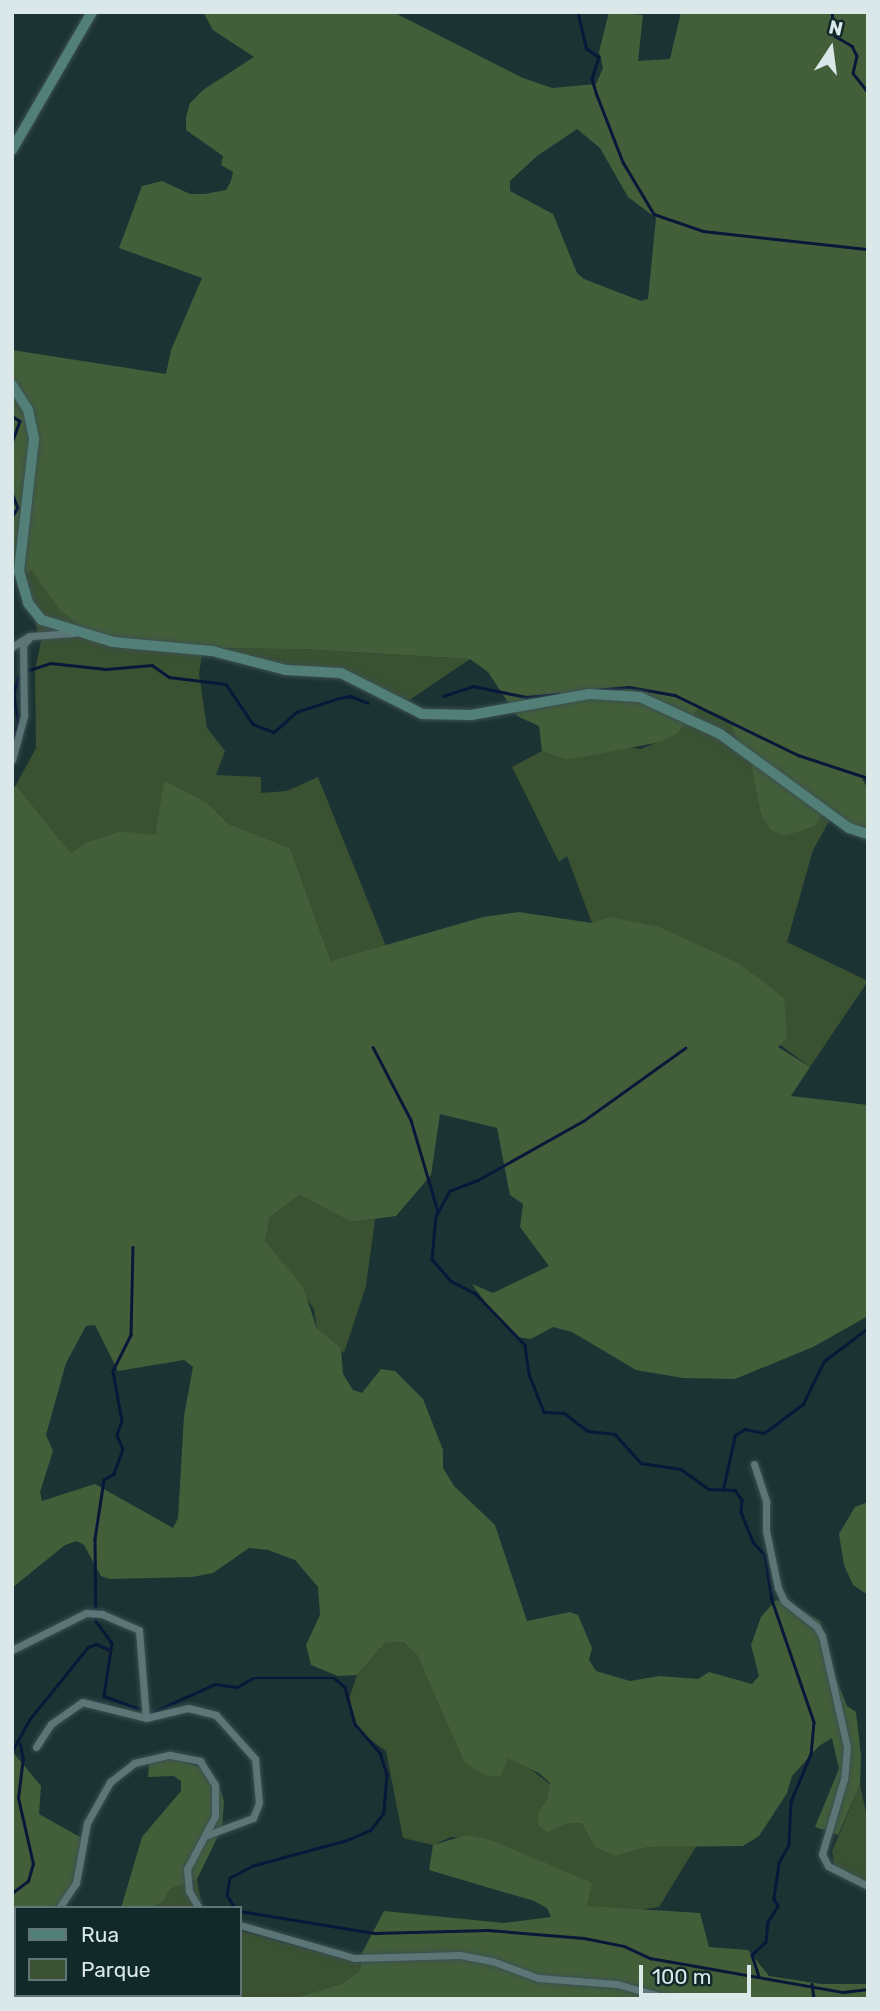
<!DOCTYPE html>
<html>
<head>
<meta charset="utf-8">
<style>
  body { margin:0 }
  #map { position:relative; width:880px; height:2011px; overflow:hidden; background:#1c3334; font-family:Rubik,sans-serif }
  div>[style] { position:absolute }
  .green>* { inset:0; background:#3a5132 }
  .forest>* { inset:0; background:#435f3a }
  .stream>* { height:2.5px; margin:-1.25px; padding:0 1.25px; transform-origin:1.25px; border-radius:1.25px; background:#091839 }
  .roads { filter:drop-shadow(0 0 2px #3c5051) drop-shadow(0 0 2px #3c5051) }
  .street>* { height:7px; margin:-3.5px; padding:0 3.5px; transform-origin:3.5px; border-radius:3.5px; background:#5c7576 }
  .secondary>* { height:10px; margin:-5px; padding:0 5px; transform-origin:5px; border-radius:5px; background:#528078 }
  span { translate:-50% -50%; white-space:nowrap; text-align:center; line-height:1.15; -webkit-text-stroke:7px #12292a; paint-order:stroke }
  .frame { position:absolute; inset:0; border:14px solid #dae8e9; pointer-events:none }
  .legend { position:absolute; left:14px; top:1906px; width:228px; height:91px; box-sizing:border-box; background:#12292a; border:2px solid #627576; margin:0; padding:9px 12px; list-style:none; font-size:21px; color:#dae8e9 }
  .legend li { display:flex; align-items:center; gap:14px; height:35px }
  .legend b { width:35px; border:2px solid #627576 }
  .north { position:absolute; left:796px; top:14px; width:70px; height:70px; -webkit-text-stroke:5px #12292a; paint-order:stroke; rotate:13deg; font-size:19px; font-weight:700; line-height:28px; text-align:center; color:#dae8e9 }
  .north::after { content:''; display:block; margin:auto; width:24px; height:32px; background:#dae8e9; clip-path:polygon(50% 0,100% 100%,50% 72%,0 100%) }
  .scale { position:absolute; left:639px; top:1965px; width:112px; height:32px; box-sizing:border-box; border:4px solid #dae8e9; border-top:0; padding-left:9px; font-size:21px; line-height:24px; white-space:nowrap; color:#dae8e9; -webkit-text-stroke:5px #12292a; paint-order:stroke }
</style>
</head>
<body>
<div id="map">
  <div class="green">
    <i style="clip-path:polygon(32px 571px,57px 607px,203px 649px,199px 674px,207px 728px,225px 751px,216px 775px,261px 777px,261px 793px,287px 791px,318px 777px,386px 946px,331px 961px,290px 848px,229px 824px,206px 802px,164px 782px,155px 836px,121px 831px,86px 842px,71px 853px,16px 785px,36px 748px,35px 670px,41px 641px,19px 574px)"></i>
    <i style="clip-path:polygon(213px 649px,302px 649px,470px 659px,405px 703px,369px 682px,293px 674px)"></i>
    <i style="clip-path:polygon(700px 707px,729px 718px,754px 768px,761px 815px,785px 836px,809px 827px,824px 811px,833px 814px,813px 850px,787px 942px,868px 981px,810px 1067px,608px 917px,592px 923px,567px 856px,559px 862px,512px 767px,542px 751px,567px 760px,627px 747px,641px 749px,677px 734px)"></i>
    <i style="clip-path:polygon(300px 1195px,351px 1222px,375px 1219px,366px 1286px,344px 1353px,317px 1329px,314px 1309px,265px 1241px,270px 1217px)"></i>
    <i style="clip-path:polygon(403px 1642px,417px 1655px,450px 1727px,524px 1764px,550px 1784px,547px 1833px,566px 1824px,583px 1823px,616px 1856px,646px 1847px,697px 1845px,659px 1907px,633px 1911px,587px 1906px,538px 1860px,495px 1841px,451px 1837px,433px 1845px,403px 1838px,386px 1751px,357px 1730px,349px 1699px,357px 1675px,385px 1643px)"></i>
    <i style="clip-path:polygon(860px 1785px,868px 1822px,868px 1886px,844px 1878px,835px 1869px,832px 1851px)"></i>
    <i style="clip-path:polygon(197px 1879px,202px 1908px,150px 1908px,164px 1901px,170px 1889px)"></i>
    <i style="clip-path:polygon(240px 1931px,361px 1964px,360px 1971px,341px 1984px,291px 1999px,123px 1999px,240px 1995px)"></i>
  </div>
  <div class="forest">
    <i style="clip-path:polygon(evenodd,203px 12px,393px 12px,523px 78px,552px 88px,596px 84px,603px 68px,599px 52px,609px 12px,643px 15px,638px 61px,670px 59px,681px 12px,868px 12px,868px 778px,862px 779px,868px 789px,868px 833px,824px 811px,815px 826px,785px 836px,771px 830px,761px 815px,750px 757px,737px 740px,729px 719px,700px 707px,677px 734px,660px 742px,567px 760px,542px 751px,539px 726px,517px 716px,488px 672px,470px 659px,302px 649px,153px 648px,87px 632px,57px 607px,32px 571px,12px 577px,12px 350px,166px 374px,171px 350px,202px 278px,119px 248px,142px 186px,162px 181px,190px 194px,205px 194px,226px 190px,231px 181px,233px 172px,221px 165px,223px 156px,186px 130px,186px 117px,190px 103px,203px 90px,254px 57px,213px 30px,203px 12px,577px 129px,600px 148px,628px 197px,656px 218px,648px 299px,641px 301px,584px 279px,577px 273px,553px 214px,510px 191px,510px 181px,537px 156px,577px 129px)"></i>
    <i style="clip-path:polygon(evenodd,164px 781px,206px 802px,229px 824px,290px 848px,331px 961px,483px 917px,519px 912px,592px 923px,608px 917px,659px 927px,738px 963px,784px 998px,787px 1038px,778px 1047px,810px 1067px,791px 1096px,868px 1105px,868px 1316px,813px 1347px,735px 1379px,683px 1378px,636px 1370px,572px 1332px,553px 1327px,531px 1339px,518px 1337px,499px 1321px,472px 1284px,493px 1293px,549px 1266px,520px 1227px,523px 1204px,510px 1195px,497px 1128px,440px 1114px,431px 1175px,396px 1216px,351px 1222px,300px 1195px,270px 1217px,265px 1241px,303px 1287px,317px 1329px,341px 1348px,343px 1374px,353px 1390px,362px 1393px,381px 1369px,395px 1371px,423px 1399px,443px 1450px,443px 1468px,454px 1486px,495px 1525px,527px 1621px,570px 1612px,578px 1615px,592px 1648px,589px 1660px,596px 1671px,630px 1681px,659px 1676px,698px 1679px,709px 1672px,752px 1684px,759px 1676px,751px 1645px,761px 1617px,775px 1601px,783px 1599px,820px 1621px,837px 1681px,847px 1706px,856px 1712px,861px 1756px,860px 1785px,838px 1835px,815px 1827px,839px 1769px,832px 1738px,819px 1746px,792px 1776px,787px 1793px,759px 1836px,743px 1846px,647px 1847px,616px 1856px,595px 1847px,582px 1823px,566px 1824px,547px 1833px,539px 1826px,538px 1812px,547px 1801px,550px 1783px,539px 1773px,508px 1758px,501px 1776px,486px 1776px,465px 1763px,417px 1655px,403px 1642px,385px 1643px,357px 1675px,338px 1676px,311px 1665px,306px 1645px,320px 1615px,318px 1587px,295px 1560px,268px 1550px,249px 1548px,213px 1573px,192px 1577px,110px 1579px,101px 1576px,84px 1545px,77px 1541px,65px 1545px,12px 1588px,12px 790px,16px 785px,71px 853px,86px 842px,121px 831px,155px 835px,164px 781px,95px 1325px,118px 1371px,184px 1360px,193px 1367px,184px 1416px,178px 1518px,173px 1528px,95px 1484px,42px 1501px,40px 1492px,53px 1451px,46px 1435px,66px 1363px,86px 1326px,95px 1325px)"></i>
    <i style="clip-path:polygon(868px 1502px,868px 1595px,853px 1585px,844px 1565px,839px 1534px,855px 1507px)"></i>
    <i style="clip-path:polygon(12px 1751px,41px 1786px,39px 1814px,87px 1841px,79px 1877px,64px 1908px,16px 1908px,12px 1963px)"></i>
    <i style="clip-path:polygon(173px 1759px,207px 1769px,218px 1782px,224px 1801px,222px 1828px,197px 1879px,170px 1889px,164px 1901px,150px 1908px,121px 1908px,142px 1837px,181px 1791px,181px 1781px,174px 1776px,148px 1777px,149px 1763px)"></i>
    <i style="clip-path:polygon(467px 1835px,495px 1841px,592px 1883px,587px 1906px,700px 1913px,709px 1947px,748px 1950px,769px 1976px,821px 1984px,868px 1984px,868px 1999px,291px 1999px,341px 1984px,360px 1971px,362px 1953px,384px 1911px,504px 1923px,551px 1917px,547px 1908px,534px 1901px,429px 1870px,433px 1845px)"></i>
  </div>
  <div class="stream">
    <i style="left:578px;top:12px;width:37px;rotate:77deg"></i>
    <i style="left:586px;top:48px;width:16px;rotate:35deg"></i>
    <i style="left:599px;top:57px;width:23px;rotate:108deg"></i>
    <i style="left:592px;top:79px;width:17px;rotate:73deg"></i>
    <i style="left:597px;top:95px;width:72px;rotate:68.8deg"></i>
    <i style="left:623px;top:162px;width:61px;rotate:59.2deg"></i>
    <i style="left:654px;top:214px;width:52px;rotate:19.1deg"></i>
    <i style="left:703px;top:231px;width:164px;rotate:6.3deg"></i>
    <i style="left:832px;top:12px;width:24px;rotate:83deg"></i>
    <i style="left:835px;top:36px;width:20px;rotate:30deg"></i>
    <i style="left:852px;top:46px;width:11px;rotate:63deg"></i>
    <i style="left:857px;top:56px;width:17px;rotate:103deg"></i>
    <i style="left:853px;top:73px;width:24px;rotate:52deg"></i>
    <i style="left:12px;top:416px;width:9px;rotate:32deg"></i>
    <i style="left:20px;top:421px;width:23px;rotate:110deg"></i>
    <i style="left:12px;top:493px;width:16px;rotate:68deg"></i>
    <i style="left:18px;top:508px;width:11px;rotate:124deg"></i>
    <i style="left:26px;top:671px;width:25px;rotate:-18deg"></i>
    <i style="left:50px;top:663px;width:56px;rotate:6.1deg"></i>
    <i style="left:106px;top:669px;width:46px;rotate:-5deg"></i>
    <i style="left:152px;top:665px;width:21px;rotate:35deg"></i>
    <i style="left:169px;top:677px;width:57px;rotate:7deg"></i>
    <i style="left:226px;top:684px;width:48px;rotate:56deg"></i>
    <i style="left:253px;top:724px;width:22px;rotate:21deg"></i>
    <i style="left:274px;top:732px;width:30px;rotate:-42deg"></i>
    <i style="left:296px;top:712px;width:45px;rotate:-18deg"></i>
    <i style="left:339px;top:698px;width:11px;rotate:-10deg"></i>
    <i style="left:350px;top:696px;width:19px;rotate:21deg"></i>
    <i style="left:594px;top:690px;width:35px;rotate:-5deg"></i>
    <i style="left:629px;top:687px;width:47px;rotate:9.9deg"></i>
    <i style="left:675px;top:695px;width:137px;rotate:26deg"></i>
    <i style="left:798px;top:755px;width:74px;rotate:18.2deg"></i>
    <i style="left:443px;top:696px;width:32px;rotate:-18deg"></i>
    <i style="left:473px;top:686px;width:54px;rotate:11.7deg"></i>
    <i style="left:526px;top:697px;width:33px;rotate:-5deg"></i>
    <i style="left:12px;top:738px;width:17px;rotate:-69deg"></i>
    <i style="left:18px;top:722px;width:27px;rotate:-100deg"></i>
    <i style="left:13px;top:695px;width:18px;rotate:-74deg"></i>
    <i style="left:373px;top:1047px;width:82px;rotate:62.5deg"></i>
    <i style="left:411px;top:1120px;width:96px;rotate:73.6deg"></i>
    <i style="left:686px;top:1048px;width:125px;rotate:144.4deg"></i>
    <i style="left:584px;top:1121px;width:120px;rotate:150.7deg"></i>
    <i style="left:479px;top:1180px;width:31px;rotate:159deg"></i>
    <i style="left:450px;top:1191px;width:29px;rotate:119deg"></i>
    <i style="left:436px;top:1216px;width:43px;rotate:95.3deg"></i>
    <i style="left:432px;top:1259px;width:29px;rotate:49deg"></i>
    <i style="left:451px;top:1281px;width:28px;rotate:27deg"></i>
    <i style="left:476px;top:1294px;width:71px;rotate:46.1deg"></i>
    <i style="left:525px;top:1345px;width:29px;rotate:82deg"></i>
    <i style="left:529px;top:1374px;width:41px;rotate:68.5deg"></i>
    <i style="left:544px;top:1412px;width:20px;rotate:3deg"></i>
    <i style="left:564px;top:1413px;width:30px;rotate:37deg"></i>
    <i style="left:588px;top:1431px;width:27px;rotate:6deg"></i>
    <i style="left:615px;top:1434px;width:39px;rotate:48deg"></i>
    <i style="left:641px;top:1463px;width:40px;rotate:8.5deg"></i>
    <i style="left:681px;top:1469px;width:34px;rotate:36deg"></i>
    <i style="left:709px;top:1489px;width:26px;rotate:2deg"></i>
    <i style="left:735px;top:1490px;width:12px;rotate:55deg"></i>
    <i style="left:742px;top:1500px;width:12px;rotate:95deg"></i>
    <i style="left:741px;top:1512px;width:32px;rotate:68deg"></i>
    <i style="left:753px;top:1542px;width:18px;rotate:47deg"></i>
    <i style="left:765px;top:1555px;width:46px;rotate:81.2deg"></i>
    <i style="left:772px;top:1600px;width:129px;rotate:71deg"></i>
    <i style="left:814px;top:1722px;width:32px;rotate:95deg"></i>
    <i style="left:811px;top:1754px;width:52px;rotate:112.6deg"></i>
    <i style="left:791px;top:1802px;width:43px;rotate:92.7deg"></i>
    <i style="left:789px;top:1845px;width:21px;rotate:119deg"></i>
    <i style="left:779px;top:1863px;width:36px;rotate:98deg"></i>
    <i style="left:774px;top:1899px;width:8px;rotate:60deg"></i>
    <i style="left:778px;top:1906px;width:19px;rotate:122deg"></i>
    <i style="left:768px;top:1922px;width:20px;rotate:96deg"></i>
    <i style="left:766px;top:1942px;width:19px;rotate:137deg"></i>
    <i style="left:752px;top:1955px;width:22px;rotate:72deg"></i>
    <i style="left:133px;top:1247px;width:88px;rotate:91.3deg"></i>
    <i style="left:131px;top:1335px;width:40px;rotate:116.6deg"></i>
    <i style="left:113px;top:1371px;width:51px;rotate:79.8deg"></i>
    <i style="left:122px;top:1421px;width:15px;rotate:110deg"></i>
    <i style="left:117px;top:1435px;width:15px;rotate:67deg"></i>
    <i style="left:123px;top:1449px;width:27px;rotate:110deg"></i>
    <i style="left:114px;top:1474px;width:12px;rotate:149deg"></i>
    <i style="left:104px;top:1480px;width:60px;rotate:98.7deg"></i>
    <i style="left:95px;top:1539px;width:82px;rotate:89.3deg"></i>
    <i style="left:96px;top:1621px;width:27px;rotate:54deg"></i>
    <i style="left:112px;top:1643px;width:54px;rotate:98.6deg"></i>
    <i style="left:104px;top:1696px;width:50px;rotate:19.9deg"></i>
    <i style="left:151px;top:1713px;width:70px;rotate:-24.4deg"></i>
    <i style="left:215px;top:1684px;width:22px;rotate:8deg"></i>
    <i style="left:237px;top:1687px;width:18px;rotate:-29deg"></i>
    <i style="left:253px;top:1678px;width:81px"></i>
    <i style="left:334px;top:1678px;width:14px;rotate:39deg"></i>
    <i style="left:345px;top:1687px;width:38px;rotate:75deg"></i>
    <i style="left:355px;top:1724px;width:38px;rotate:49deg"></i>
    <i style="left:380px;top:1753px;width:23px;rotate:72deg"></i>
    <i style="left:387px;top:1775px;width:38px;rotate:95deg"></i>
    <i style="left:384px;top:1813px;width:21px;rotate:127deg"></i>
    <i style="left:371px;top:1830px;width:24px;rotate:156deg"></i>
    <i style="left:349px;top:1840px;width:99px;rotate:164.8deg"></i>
    <i style="left:253px;top:1866px;width:26px;rotate:152deg"></i>
    <i style="left:230px;top:1878px;width:17px;rotate:100deg"></i>
    <i style="left:227px;top:1895px;width:15px;rotate:58deg"></i>
    <i style="left:723px;top:1489px;width:55px;rotate:-77.5deg"></i>
    <i style="left:735px;top:1435px;width:12px;rotate:-31deg"></i>
    <i style="left:745px;top:1429px;width:19px;rotate:12deg"></i>
    <i style="left:764px;top:1433px;width:49px;rotate:-36.6deg"></i>
    <i style="left:803px;top:1404px;width:48px;rotate:-64deg"></i>
    <i style="left:824px;top:1361px;width:55px;rotate:-36.9deg"></i>
    <i style="left:12px;top:1751px;width:35px;rotate:-61deg"></i>
    <i style="left:29px;top:1720px;width:94px;rotate:-51.1deg"></i>
    <i style="left:88px;top:1647px;width:9px;rotate:-21deg"></i>
    <i style="left:96px;top:1644px;width:13px;rotate:23deg"></i>
    <i style="left:12px;top:1893px;width:20px;rotate:-37deg"></i>
    <i style="left:28px;top:1881px;width:18px;rotate:-74deg"></i>
    <i style="left:33px;top:1864px;width:68px;rotate:-102.8deg"></i>
    <i style="left:18px;top:1798px;width:38px;rotate:-83deg"></i>
    <i style="left:23px;top:1760px;width:16px;rotate:-101deg"></i>
    <i style="left:240px;top:1911px;width:137px;rotate:9.3deg"></i>
    <i style="left:375px;top:1933px;width:113px;rotate:-1.5deg"></i>
    <i style="left:488px;top:1930px;width:96px;rotate:4.8deg"></i>
    <i style="left:584px;top:1938px;width:41px;rotate:11.3deg"></i>
    <i style="left:624px;top:1946px;width:29px;rotate:25deg"></i>
    <i style="left:650px;top:1958px;width:196px;rotate:10deg"></i>
    <i style="left:843px;top:1992px;width:25px;rotate:-7deg"></i>
    <i style="left:812px;top:1984px;width:15px;rotate:82deg"></i>
  </div>
  <div class="roads">
    <div class="street">
      <i style="left:12px;top:647px;width:20px;rotate:-33deg"></i>
      <i style="left:12px;top:760px;width:46px;rotate:-74.7deg"></i>
      <i style="left:24px;top:716px;width:71px;rotate:-90.8deg"></i>
      <i style="left:23px;top:645px;width:12px;rotate:-48deg"></i>
      <i style="left:31px;top:636px;width:43px;rotate:-4deg"></i>
      <i style="left:754px;top:1464px;width:40px;rotate:72deg"></i>
      <i style="left:766px;top:1502px;width:29px;rotate:90deg"></i>
      <i style="left:766px;top:1531px;width:58px;rotate:78.1deg"></i>
      <i style="left:778px;top:1588px;width:14px;rotate:65deg"></i>
      <i style="left:784px;top:1601px;width:42px;rotate:38.2deg"></i>
      <i style="left:817px;top:1627px;width:10px;rotate:61deg"></i>
      <i style="left:822px;top:1636px;width:114px;rotate:77.3deg"></i>
      <i style="left:847px;top:1747px;width:32px;rotate:95deg"></i>
      <i style="left:844px;top:1779px;width:78px;rotate:106.3deg"></i>
      <i style="left:822px;top:1854px;width:13px;rotate:63deg"></i>
      <i style="left:828px;top:1866px;width:45px;rotate:26.6deg"></i>
      <i style="left:12px;top:1650px;width:83px;rotate:-26.6deg"></i>
      <i style="left:86px;top:1613px;width:16px;rotate:4deg"></i>
      <i style="left:102px;top:1614px;width:40px;rotate:23.4deg"></i>
      <i style="left:139px;top:1630px;width:88px;rotate:85.5deg"></i>
      <i style="left:36px;top:1747px;width:27px;rotate:-57deg"></i>
      <i style="left:51px;top:1724px;width:38px;rotate:-35deg"></i>
      <i style="left:82px;top:1702px;width:66px;rotate:14deg"></i>
      <i style="left:146px;top:1718px;width:43px;rotate:-13.4deg"></i>
      <i style="left:188px;top:1708px;width:29px;rotate:14deg"></i>
      <i style="left:216px;top:1715px;width:59px;rotate:48.4deg"></i>
      <i style="left:255px;top:1759px;width:44px;rotate:84.8deg"></i>
      <i style="left:259px;top:1803px;width:16px;rotate:112deg"></i>
      <i style="left:253px;top:1818px;width:49px;rotate:159.7deg"></i>
      <i style="left:59px;top:1908px;width:30px;rotate:-56deg"></i>
      <i style="left:76px;top:1883px;width:61px;rotate:-79.6deg"></i>
      <i style="left:87px;top:1823px;width:47px;rotate:-60.7deg"></i>
      <i style="left:110px;top:1782px;width:31px;rotate:-38deg"></i>
      <i style="left:134px;top:1763px;width:37px;rotate:-13deg"></i>
      <i style="left:170px;top:1755px;width:31px;rotate:11deg"></i>
      <i style="left:200px;top:1761px;width:28px;rotate:58deg"></i>
      <i style="left:215px;top:1785px;width:31px;rotate:90deg"></i>
      <i style="left:215px;top:1816px;width:60px;rotate:117.8deg"></i>
      <i style="left:187px;top:1869px;width:22px;rotate:85deg"></i>
      <i style="left:189px;top:1891px;width:20px;rotate:60deg"></i>
      <i style="left:240px;top:1925px;width:119px;rotate:16.1deg"></i>
      <i style="left:354px;top:1958px;width:106px;rotate:-1.6deg"></i>
      <i style="left:460px;top:1955px;width:33px;rotate:11deg"></i>
      <i style="left:492px;top:1961px;width:49px;rotate:20.3deg"></i>
      <i style="left:538px;top:1978px;width:79px;rotate:4.3deg"></i>
      <i style="left:617px;top:1984px;width:55px;rotate:15.8deg"></i>
      <i style="left:12px;top:1952px;width:5px;rotate:-37deg"></i>
    </div>
    <div class="secondary">
      <i style="left:12px;top:150px;width:160px;rotate:-59.9deg"></i>
      <i style="left:12px;top:385px;width:30px;rotate:57deg"></i>
      <i style="left:28px;top:410px;width:30px;rotate:78deg"></i>
      <i style="left:34px;top:439px;width:133px;rotate:96.5deg"></i>
      <i style="left:19px;top:571px;width:33px;rotate:74deg"></i>
      <i style="left:28px;top:603px;width:22px;rotate:51deg"></i>
      <i style="left:42px;top:620px;width:74px;rotate:17.2deg"></i>
      <i style="left:113px;top:642px;width:99px;rotate:5.2deg"></i>
      <i style="left:212px;top:651px;width:76px;rotate:14.4deg"></i>
      <i style="left:286px;top:670px;width:55px;rotate:3.1deg"></i>
      <i style="left:341px;top:673px;width:91px;rotate:26.8deg"></i>
      <i style="left:422px;top:714px;width:49px;rotate:1.2deg"></i>
      <i style="left:471px;top:715px;width:120px;rotate:-10.1deg"></i>
      <i style="left:589px;top:694px;width:51px;rotate:3.4deg"></i>
      <i style="left:640px;top:697px;width:88px;rotate:24.8deg"></i>
      <i style="left:720px;top:734px;width:160px;rotate:36.1deg"></i>
      <i style="left:849px;top:828px;width:20px;rotate:18deg"></i>
    </div>
  </div>
  <div class="frame"></div>
  <ul class="legend">
  <li><b style="height:9px;background:#528078"></b>Rua</li>
  <li><b style="height:19px;background:#3a5132"></b>Parque</li>
  </ul>
  <div class="north">N</div>
  <div class="scale">100 m</div>
</div>
</body>
</html>
